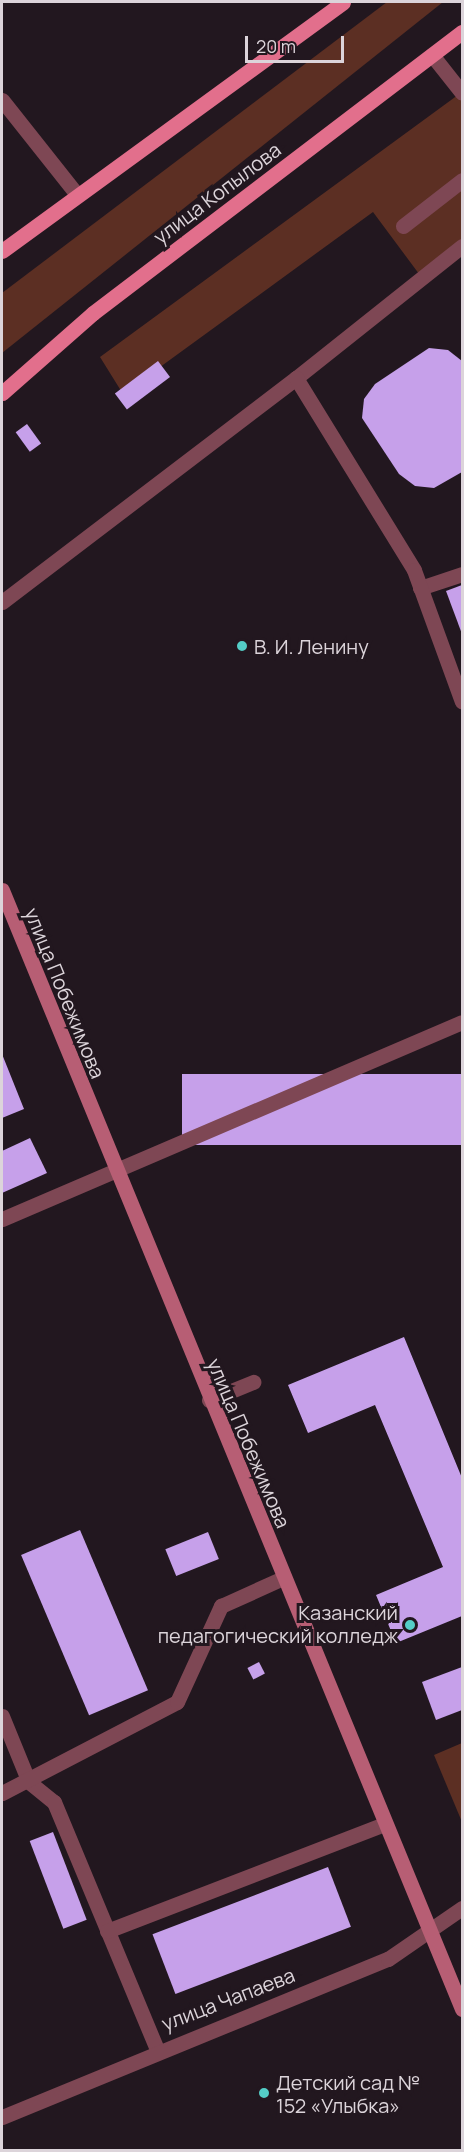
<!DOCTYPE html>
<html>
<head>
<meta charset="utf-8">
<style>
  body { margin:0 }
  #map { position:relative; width:464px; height:2152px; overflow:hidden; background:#22171f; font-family:Manrope,sans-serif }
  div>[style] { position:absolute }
  .green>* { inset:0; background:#5c2f23 }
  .building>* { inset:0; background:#c6a0ea; transform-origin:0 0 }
  .lane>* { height:15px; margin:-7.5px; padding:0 7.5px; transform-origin:7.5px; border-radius:7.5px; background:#7e4754 }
  .street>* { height:15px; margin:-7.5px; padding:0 7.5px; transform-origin:7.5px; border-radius:7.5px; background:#7e4754 }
  .secondary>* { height:15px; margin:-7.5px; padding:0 7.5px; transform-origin:7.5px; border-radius:7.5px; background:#b75e74 }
  .primary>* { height:15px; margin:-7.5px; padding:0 7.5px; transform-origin:7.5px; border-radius:7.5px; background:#e26f8c }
  .dots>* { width:16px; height:16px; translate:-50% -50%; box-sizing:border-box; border:3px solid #22171f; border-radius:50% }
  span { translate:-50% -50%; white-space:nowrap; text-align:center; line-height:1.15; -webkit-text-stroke:6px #22171f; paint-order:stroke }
  .street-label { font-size:20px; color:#dcd4da }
  .poi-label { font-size:20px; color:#dcd4da }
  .left { translate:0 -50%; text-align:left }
  .right { translate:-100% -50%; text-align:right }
  .frame { position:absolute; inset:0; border:3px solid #dcd4da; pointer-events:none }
  .scale { position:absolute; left:245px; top:36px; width:99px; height:27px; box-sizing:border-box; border:3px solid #dcd4da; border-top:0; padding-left:8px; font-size:18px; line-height:21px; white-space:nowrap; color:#dcd4da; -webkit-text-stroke:4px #22171f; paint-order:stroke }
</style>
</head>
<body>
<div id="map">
  <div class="green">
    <i style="clip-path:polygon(387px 2px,443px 2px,2px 353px,2px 293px)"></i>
    <i style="clip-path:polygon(462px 92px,462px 254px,425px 282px,373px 212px,123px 394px,100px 357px)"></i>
    <i style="clip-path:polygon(462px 1743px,462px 1822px,434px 1755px)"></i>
  </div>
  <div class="building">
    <i style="clip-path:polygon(429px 348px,448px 350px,462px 361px,462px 472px,434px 488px,415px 486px,399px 474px,362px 418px,364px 399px,375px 384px)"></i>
    <i style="left:158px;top:361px;width:20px;height:54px;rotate:53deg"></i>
    <i style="left:27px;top:424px;width:24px;height:14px;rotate:54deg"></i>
    <i style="clip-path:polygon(462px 585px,462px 634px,446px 591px)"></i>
    <i style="clip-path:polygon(2px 1054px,24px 1109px,2px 1118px)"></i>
    <i style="left:462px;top:1074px;width:71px;height:280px;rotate:90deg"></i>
    <i style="clip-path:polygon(30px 1138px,47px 1173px,2px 1193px,2px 1151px)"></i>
    <i style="clip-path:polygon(404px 1337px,462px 1478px,462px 1616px,396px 1643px,376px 1595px,443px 1567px,375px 1405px,308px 1433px,288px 1385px)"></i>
    <i style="left:80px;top:1530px;width:174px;height:64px;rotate:67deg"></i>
    <i style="left:208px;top:1532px;width:29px;height:46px;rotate:68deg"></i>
    <i style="left:259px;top:1662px;width:13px;height:13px;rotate:63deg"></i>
    <i style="clip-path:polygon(462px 1667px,462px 1710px,436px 1720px,422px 1682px)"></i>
    <i style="left:53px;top:1832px;width:94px;height:25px;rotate:69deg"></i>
    <i style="left:328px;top:1867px;width:64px;height:188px;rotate:69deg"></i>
  </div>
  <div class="lane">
    <i style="left:432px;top:55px;width:48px;rotate:51.7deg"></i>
    <i style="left:2px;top:100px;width:117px;rotate:51.6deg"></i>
    <i style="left:403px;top:226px;width:75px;rotate:-37.9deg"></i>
    <i style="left:296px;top:378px;width:212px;rotate:-38.5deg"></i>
    <i style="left:420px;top:588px;width:44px;rotate:-18.4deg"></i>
    <i style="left:2px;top:602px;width:370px;rotate:-37.3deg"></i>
    <i style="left:296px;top:378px;width:225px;rotate:58.4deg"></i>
    <i style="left:414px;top:570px;width:140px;rotate:70deg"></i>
    <i style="left:2px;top:1219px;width:500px;rotate:-23.18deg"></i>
    <i style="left:209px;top:1400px;width:48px;rotate:-22.2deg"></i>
    <i style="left:2px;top:1716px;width:71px;rotate:67.8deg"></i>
    <i style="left:29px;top:1782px;width:32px;rotate:39deg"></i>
    <i style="left:54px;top:1802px;width:268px;rotate:67.4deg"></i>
    <i style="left:2px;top:1793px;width:197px;rotate:-27.5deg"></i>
    <i style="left:177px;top:1702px;width:106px;rotate:-65.4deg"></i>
    <i style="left:221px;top:1606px;width:68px;rotate:-24.3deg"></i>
    <i style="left:107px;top:1931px;width:298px;rotate:-21.1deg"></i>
  </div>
  <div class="street">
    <i style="left:2px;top:2117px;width:417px;rotate:-22.3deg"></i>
    <i style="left:388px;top:1959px;width:90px;rotate:-34.6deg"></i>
  </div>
  <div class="secondary">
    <i style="left:2px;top:890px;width:1210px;rotate:67.65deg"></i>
  </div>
  <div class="primary">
    <i style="left:2px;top:251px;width:422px;rotate:-36.1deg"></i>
    <i style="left:2px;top:393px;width:121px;rotate:-41.3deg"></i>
    <i style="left:93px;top:313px;width:464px;rotate:-37.3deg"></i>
  </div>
  <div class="dots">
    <i style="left:242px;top:646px;background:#54cdc7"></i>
    <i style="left:410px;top:1625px;background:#54cdc7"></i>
    <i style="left:264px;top:2093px;background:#54cdc7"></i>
  </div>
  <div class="street-label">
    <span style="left:217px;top:193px;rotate:-37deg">улица Копылова</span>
    <span style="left:65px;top:993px;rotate:68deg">улица Побежимова</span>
    <span style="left:249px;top:1443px;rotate:67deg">улица Побежимова</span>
    <span style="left:228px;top:1999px;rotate:-21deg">улица Чапаева</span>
  </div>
  <div class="poi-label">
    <span class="left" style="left:254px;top:646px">В. И. Ленину</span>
    <span class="right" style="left:398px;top:1624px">Казанский<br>педагогический колледж</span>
    <span class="left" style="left:276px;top:2094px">Детский сад №<br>152 «Улыбка»</span>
  </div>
  <div class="frame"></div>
  <div class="scale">20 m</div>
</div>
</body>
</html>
